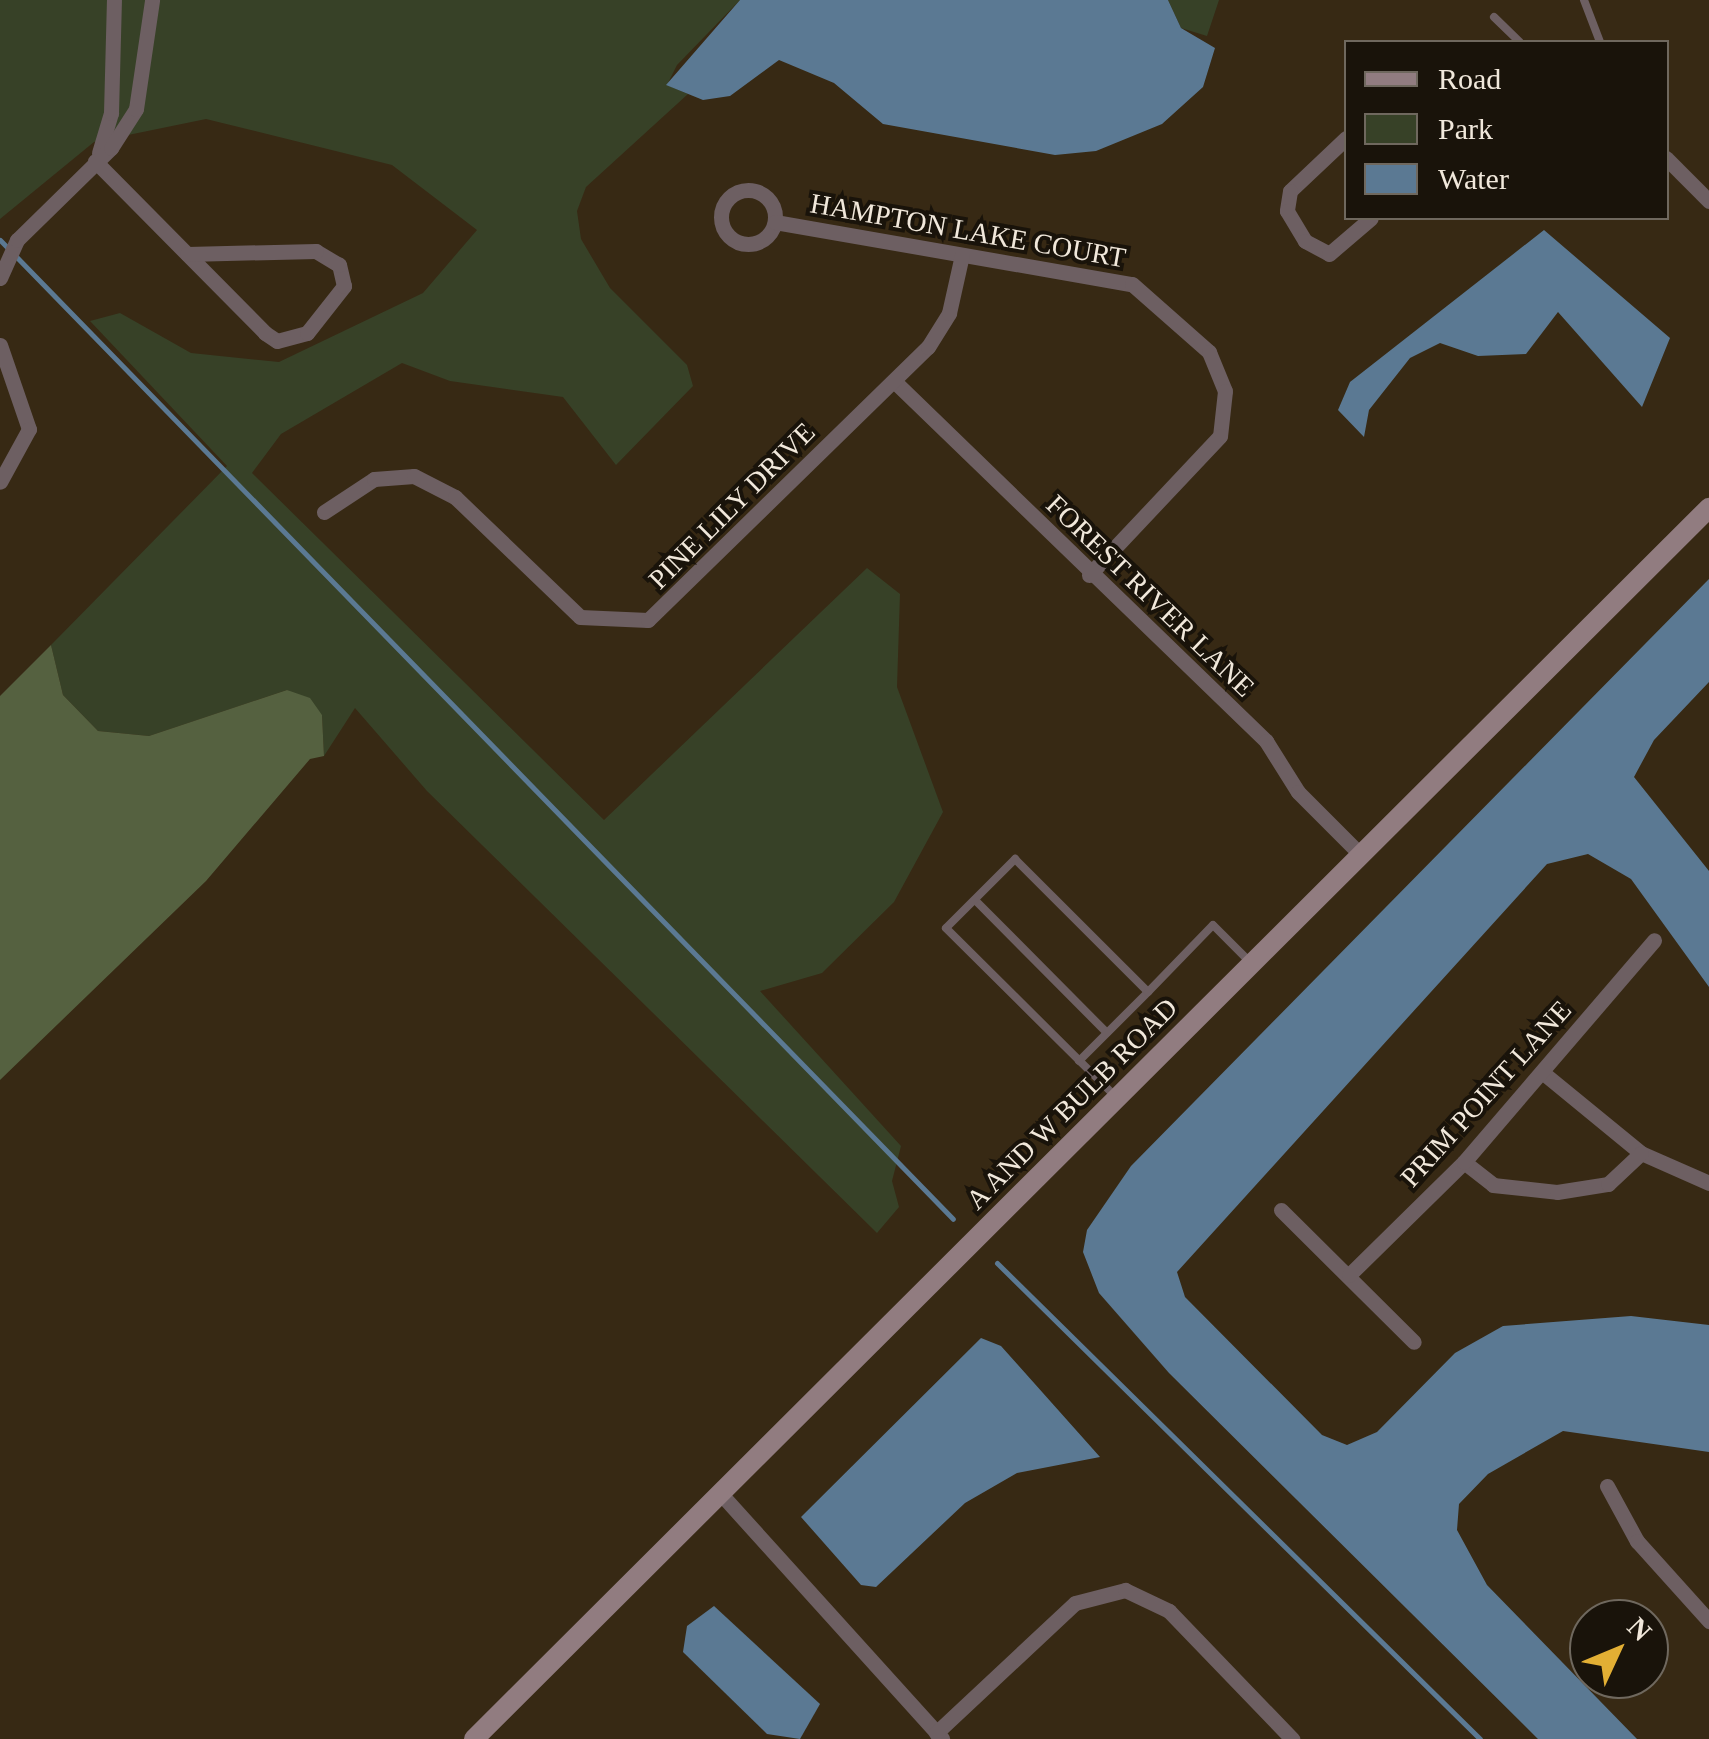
<!DOCTYPE html>
<html>
<head>
<meta charset="utf-8">
<style>
  body { margin:0 }
  #map { position:relative; width:1709px; height:1739px; overflow:hidden; background:#372914; font-family:Georgia,serif }
  div>[style] { position:absolute }
  .green>* { inset:0; background:#374127 }
  .forest>* { inset:0; background:#556140 }
  .water>* { inset:0; background:#5b7993 }
  .stream>* { height:5px; margin:-2.5px; padding:0 2.5px; transform-origin:2.5px; border-radius:2.5px; background:#5b7993 }
  .lane>* { height:8px; margin:-4px; padding:0 4px; transform-origin:4px; border-radius:4px; background:#6d5f62 }
  .street>* { height:15px; margin:-7.5px; padding:0 7.5px; transform-origin:7.5px; border-radius:7.5px; background:#6d5f62 }
  .street>.ring { margin:-7.5px; padding:0; box-sizing:content-box; background:none; border:15px solid #6d5f62; border-radius:50% }
  .secondary>* { height:20px; margin:-10px; padding:0 10px; transform-origin:10px; border-radius:10px; background:#917c80 }
  span { translate:-50% -50%; white-space:nowrap; text-align:center; line-height:1.15; -webkit-text-stroke:8px #19130a; paint-order:stroke }
  .street-label { font-size:28px; color:#f1e8db }
  .legend { position:absolute; left:1344px; top:40px; width:325px; height:180px; box-sizing:border-box; background:#19130a; border:2px solid #6f685e; margin:0; padding:12px 18px; list-style:none; font-size:30px; color:#f1e8db }
  .legend li { display:flex; align-items:center; gap:20px; height:50px }
  .legend b { width:50px; border:2px solid #6f685e }
  .north { position:absolute; left:1569px; top:1599px; width:100px; height:100px; box-sizing:border-box; background:#19130a; border:2px solid #6f685e; border-radius:50%; rotate:46deg; font-size:28px; font-weight:700; line-height:40px; text-align:center; color:#f1e8db }
  .north::after { content:''; display:block; margin:auto; width:35px; height:45px; background:#e2af34; clip-path:polygon(50% 0,100% 100%,50% 72%,0 100%) }
</style>
</head>
<body>
<div id="map">
  <div class="green">
    <i style="clip-path:polygon(0 0,740px 0,677px 65px,667px 85px,688px 94px,586px 187px,577px 211px,581px 239px,610px 288px,687px 365px,693px 386px,616px 465px,563px 397px,450px 381px,402px 363px,281px 434px,252px 473px,604px 820px,867px 568px,900px 594px,897px 687px,943px 812px,894px 902px,822px 973px,760px 991px,901px 1146px,892px 1181px,899px 1207px,877px 1233px,427px 791px,355px 708px,324px 756px,322px 715px,287px 690px,149px 736px,98px 731px,63px 695px,51px 645px,227px 466px,90px 321px,120px 313px,191px 353px,279px 362px,423px 293px,477px 230px,392px 165px,206px 119px,94px 142px,0 219px)"></i>
    <i style="clip-path:polygon(1168px 0,1219px 0,1207px 36px,1181px 28px)"></i>
  </div>
  <div class="forest">
    <i style="clip-path:polygon(51px 645px,63px 695px,98px 731px,149px 736px,287px 690px,310px 698px,322px 715px,324px 756px,310px 759px,206px 881px,0 1080px,0 696px)"></i>
  </div>
  <div class="water">
    <i style="clip-path:polygon(740px 0,1168px 0,1181px 28px,1215px 48px,1203px 87px,1162px 124px,1096px 151px,1055px 155px,883px 124px,834px 83px,779px 60px,730px 96px,703px 100px,666px 85px)"></i>
    <i style="clip-path:polygon(1544px 230px,1670px 338px,1642px 407px,1558px 312px,1526px 354px,1478px 356px,1440px 343px,1410px 358px,1369px 410px,1364px 437px,1338px 410px,1350px 382px)"></i>
    <i style="clip-path:polygon(1709px 579px,1709px 682px,1654px 740px,1634px 777px,1709px 871px,1709px 987px,1631px 879px,1588px 854px,1547px 864px,1177px 1272px,1185px 1297px,1322px 1435px,1347px 1445px,1377px 1432px,1455px 1353px,1503px 1326px,1631px 1316px,1709px 1325px,1709px 1452px,1563px 1431px,1488px 1474px,1459px 1504px,1457px 1530px,1487px 1585px,1637px 1739px,1538px 1739px,1169px 1373px,1099px 1293px,1083px 1252px,1087px 1230px,1131px 1166px)"></i>
    <i style="clip-path:polygon(981px 1338px,1001px 1346px,1100px 1457px,1017px 1473px,965px 1503px,876px 1587px,861px 1585px,801px 1517px)"></i>
    <i style="clip-path:polygon(714px 1606px,820px 1704px,800px 1739px,767px 1734px,683px 1652px,687px 1626px)"></i>
  </div>
  <div class="stream">
    <i style="left:0;top:240px;width:1366px;rotate:45.77deg"></i>
    <i style="left:997px;top:1263px;width:678px;rotate:44.58deg"></i>
  </div>
  <div class="lane">
    <i style="left:1584px;top:0;width:45px;rotate:69.1deg"></i>
    <i style="left:1494px;top:17px;width:36px;rotate:44deg"></i>
    <i style="left:975px;top:900px;width:187px;rotate:45.2deg"></i>
    <i style="left:1079px;top:1061px;width:98px;rotate:-45deg"></i>
    <i style="left:1117px;top:1098px;width:241px;rotate:-135.2deg"></i>
    <i style="left:946px;top:928px;width:98px;rotate:-45deg"></i>
    <i style="left:1015px;top:859px;width:188px;rotate:45deg"></i>
    <i style="left:1148px;top:992px;width:93px;rotate:-45.9deg"></i>
    <i style="left:1213px;top:925px;width:51px;rotate:45deg"></i>
  </div>
  <div class="street">
    <i style="left:1346px;top:138px;width:77px;rotate:136.6deg"></i>
    <i style="left:1290px;top:191px;width:20px;rotate:99deg"></i>
    <i style="left:1287px;top:211px;width:35px;rotate:59deg"></i>
    <i style="left:1305px;top:241px;width:27px;rotate:28deg"></i>
    <i style="left:1329px;top:254px;width:55px;rotate:-40.6deg"></i>
    <i style="left:99px;top:153px;width:42px;rotate:-73.3deg"></i>
    <i style="left:111px;top:113px;width:113px;rotate:-88.5deg"></i>
    <i style="left:1666px;top:158px;width:61px;rotate:45deg"></i>
    <i style="left:95px;top:161px;width:242px;rotate:45.3deg"></i>
    <i style="left:265px;top:333px;width:14px;rotate:34deg"></i>
    <i style="left:277px;top:341px;width:31px;rotate:-15deg"></i>
    <i style="left:307px;top:333px;width:60px;rotate:-51.8deg"></i>
    <i style="left:344px;top:286px;width:22px;rotate:-103deg"></i>
    <i style="left:339px;top:265px;width:27px;rotate:-149deg"></i>
    <i style="left:316px;top:251px;width:129px;rotate:178.7deg"></i>
    <i class="ring" style="left:721px;top:190px;width:39px;height:39px"></i>
    <i style="left:775px;top:222px;width:362px;rotate:9.9deg"></i>
    <i style="left:1132px;top:284px;width:103px;rotate:41.4deg"></i>
    <i style="left:1209px;top:352px;width:42px;rotate:67.7deg"></i>
    <i style="left:1225px;top:391px;width:45px;rotate:96.3deg"></i>
    <i style="left:1220px;top:436px;width:191px;rotate:133.3deg"></i>
    <i style="left:0;top:278px;width:42px;rotate:-65.9deg"></i>
    <i style="left:17px;top:240px;width:132px;rotate:-44.4deg"></i>
    <i style="left:111px;top:148px;width:46px;rotate:-57.3deg"></i>
    <i style="left:136px;top:109px;width:110px;rotate:-81.6deg"></i>
    <i style="left:0;top:345px;width:89px;rotate:71deg"></i>
    <i style="left:29px;top:429px;width:60px;rotate:118.7deg"></i>
    <i style="left:894px;top:381px;width:518px;rotate:44.06deg"></i>
    <i style="left:1266px;top:741px;width:60px;rotate:57.9deg"></i>
    <i style="left:1298px;top:792px;width:89px;rotate:45deg"></i>
    <i style="left:324px;top:512px;width:60px;rotate:-33.4deg"></i>
    <i style="left:374px;top:479px;width:40px;rotate:-4.3deg"></i>
    <i style="left:414px;top:476px;width:46px;rotate:27.1deg"></i>
    <i style="left:455px;top:497px;width:173px;rotate:43.8deg"></i>
    <i style="left:580px;top:617px;width:68px;rotate:2.5deg"></i>
    <i style="left:648px;top:620px;width:391px;rotate:-44.3deg"></i>
    <i style="left:928px;top:347px;width:40px;rotate:-58deg"></i>
    <i style="left:949px;top:313px;width:59px;rotate:-77.4deg"></i>
    <i style="left:1542px;top:1072px;width:128px;rotate:39.3deg"></i>
    <i style="left:1641px;top:1153px;width:74px;rotate:23.8deg"></i>
    <i style="left:1464px;top:1162px;width:37px;rotate:38deg"></i>
    <i style="left:1493px;top:1185px;width:64px;rotate:6.2deg"></i>
    <i style="left:1557px;top:1192px;width:52px;rotate:-8.9deg"></i>
    <i style="left:1608px;top:1184px;width:45px;rotate:-43.2deg"></i>
    <i style="left:1281px;top:1210px;width:187px;rotate:44.8deg"></i>
    <i style="left:1349px;top:1275px;width:161px;rotate:-44.5deg"></i>
    <i style="left:1464px;top:1162px;width:292px;rotate:-49.4deg"></i>
    <i style="left:1607px;top:1486px;width:63px;rotate:61.4deg"></i>
    <i style="left:1637px;top:1541px;width:108px;rotate:48deg"></i>
    <i style="left:721px;top:1494px;width:330px;rotate:47.9deg"></i>
    <i style="left:936px;top:1733px;width:190px;rotate:-43.1deg"></i>
    <i style="left:1075px;top:1603px;width:52px;rotate:-14.6deg"></i>
    <i style="left:1125px;top:1590px;width:49px;rotate:25.5deg"></i>
    <i style="left:1169px;top:1611px;width:178px;rotate:46.1deg"></i>
  </div>
  <div class="secondary">
    <i style="left:474px;top:1739px;width:1744px;rotate:-44.91deg"></i>
  </div>
  <div class="street-label">
    <span style="left:968px;top:231px;rotate:10deg">HAMPTON LAKE COURT</span>
    <span style="left:732px;top:506px;rotate:-45deg">PINE LILY DRIVE</span>
    <span style="left:1150px;top:596px;rotate:44deg">FOREST RIVER LANE</span>
    <span style="left:1486px;top:1094px;rotate:-48deg">PRIM POINT LANE</span>
    <span style="left:1072px;top:1104px;rotate:-45deg">A AND W BULB ROAD</span>
  </div>
  <ul class="legend">
  <li><b style="height:12px;background:#917c80"></b>Road</li>
  <li><b style="height:28px;background:#374127"></b>Park</li>
  <li><b style="height:28px;background:#5b7993"></b>Water</li>
  </ul>
  <div class="north">N</div>
</div>
</body>
</html>
